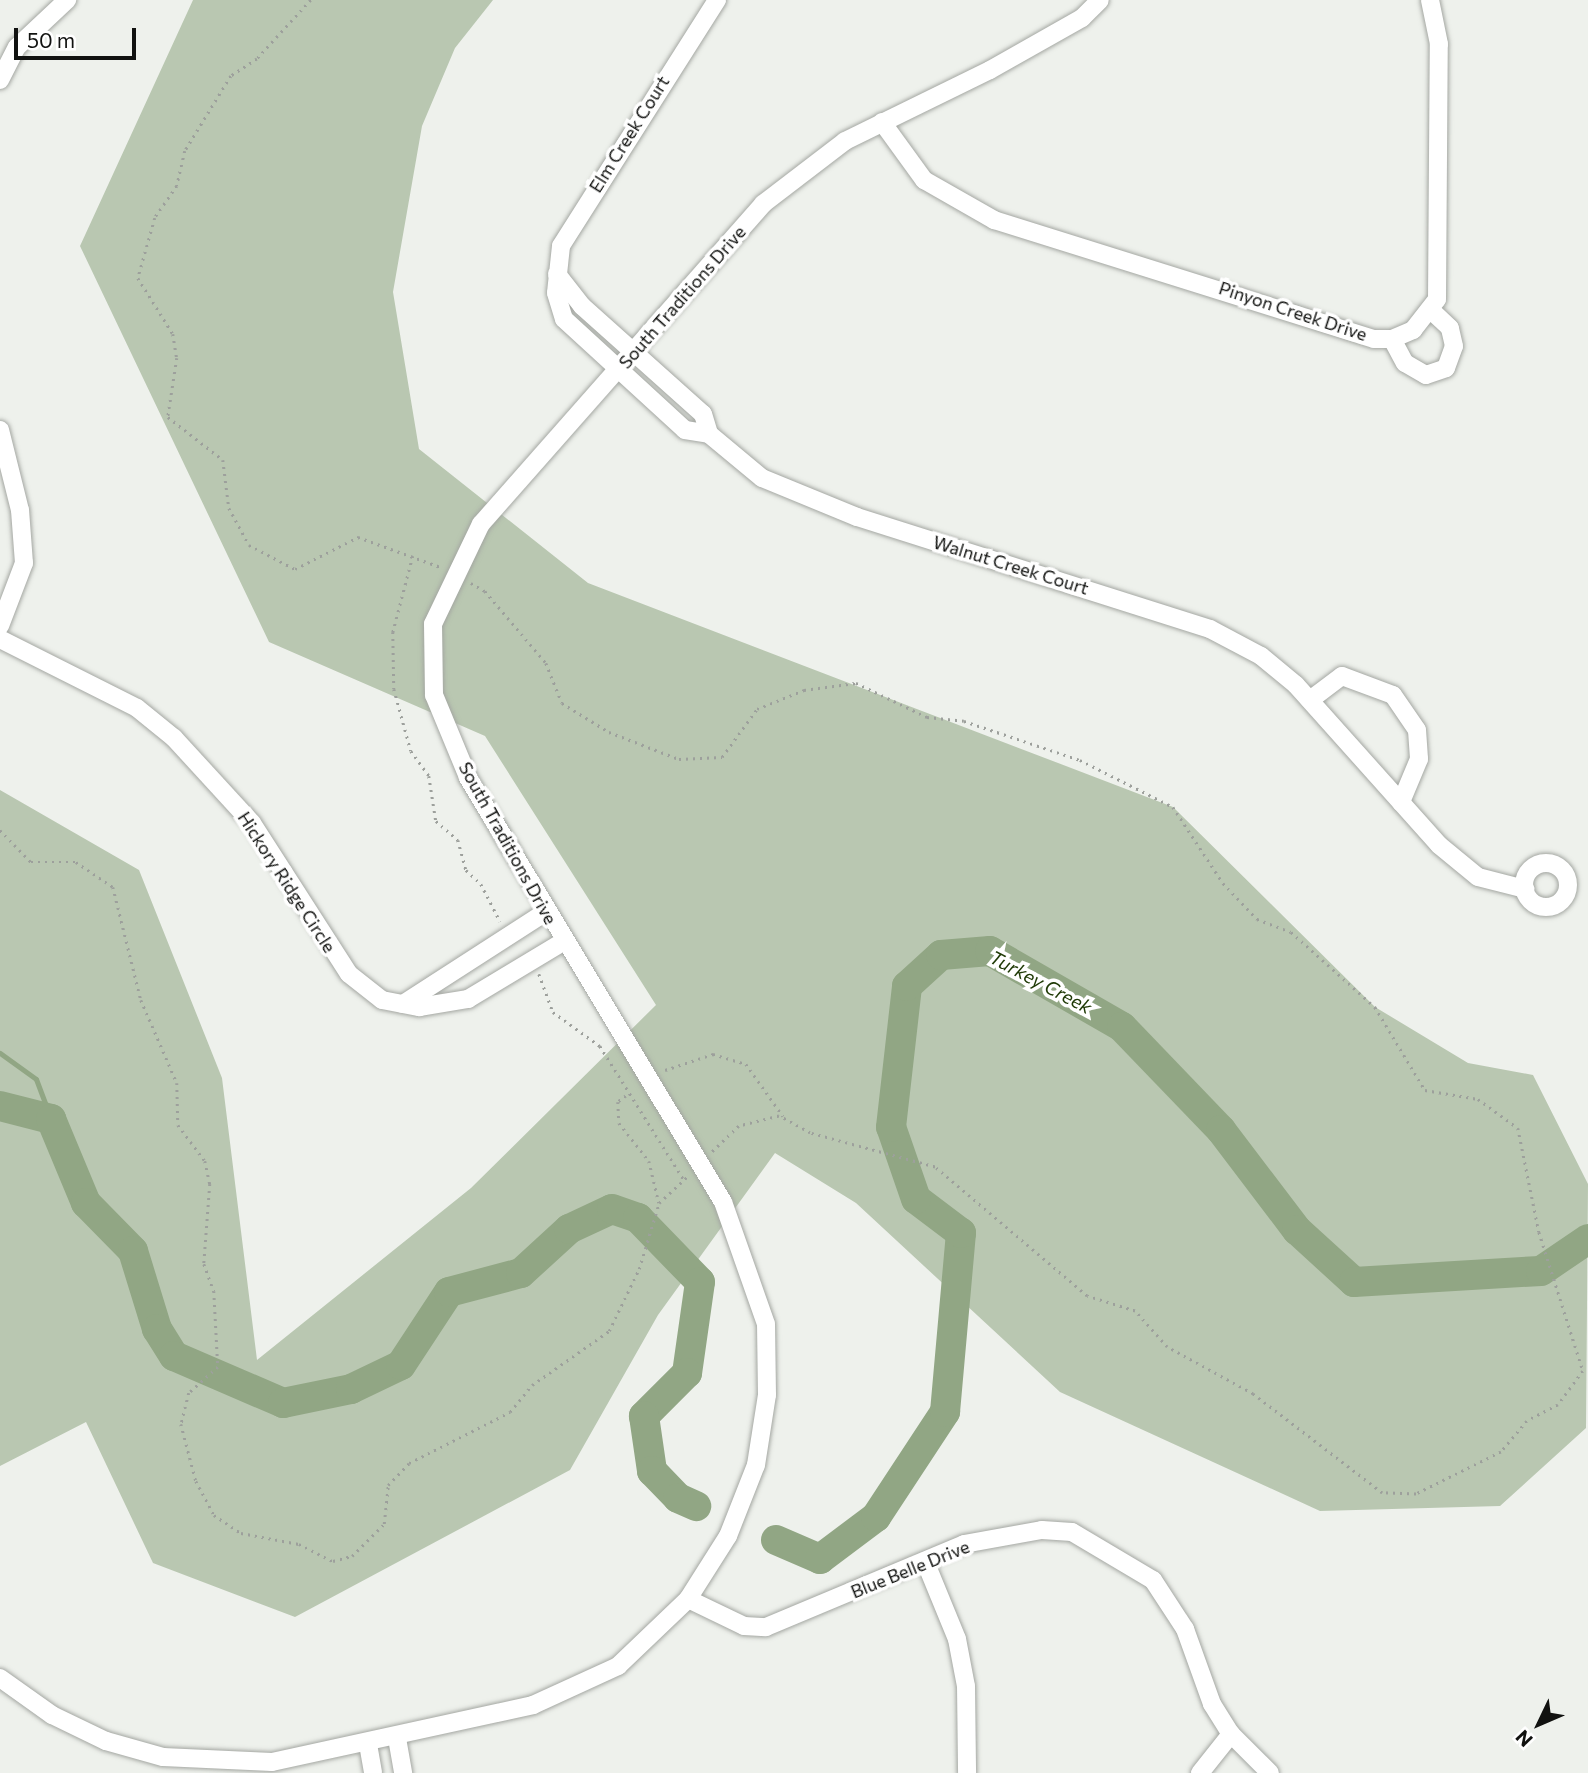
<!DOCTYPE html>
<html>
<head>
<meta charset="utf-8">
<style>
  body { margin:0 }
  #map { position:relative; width:1588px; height:1773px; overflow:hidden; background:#eef1ec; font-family:Commissioner,sans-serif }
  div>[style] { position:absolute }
  .green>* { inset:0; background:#b9c7b1 }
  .stream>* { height:5px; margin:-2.5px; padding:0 2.5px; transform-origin:2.5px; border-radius:2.5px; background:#91a684 }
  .river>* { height:30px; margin:-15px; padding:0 15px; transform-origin:15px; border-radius:15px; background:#91a684 }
  .path>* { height:2.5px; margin-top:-1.25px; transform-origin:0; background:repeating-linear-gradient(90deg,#9da09c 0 2px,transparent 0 7px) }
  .roads { filter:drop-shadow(0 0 2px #a4a7a2) drop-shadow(0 0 2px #a4a7a2) }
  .minor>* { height:18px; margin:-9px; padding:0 9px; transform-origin:9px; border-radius:9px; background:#fff }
  .minor>.ring { margin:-9px; padding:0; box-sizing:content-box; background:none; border:18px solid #fff; border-radius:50% }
  span { translate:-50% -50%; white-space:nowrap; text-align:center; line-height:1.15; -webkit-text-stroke:7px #fff; paint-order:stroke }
  .street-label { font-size:18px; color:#111210 }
  .water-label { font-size:19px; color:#203b07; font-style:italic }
  .north { position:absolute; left:1504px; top:1689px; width:70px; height:70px; -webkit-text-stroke:5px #fff; paint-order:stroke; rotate:226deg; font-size:19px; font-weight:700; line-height:28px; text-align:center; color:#111210 }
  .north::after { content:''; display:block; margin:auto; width:24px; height:32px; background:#111210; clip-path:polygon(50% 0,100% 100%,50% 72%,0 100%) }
  .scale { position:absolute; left:14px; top:28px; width:122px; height:32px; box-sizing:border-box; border:4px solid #111210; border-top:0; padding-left:9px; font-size:21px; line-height:24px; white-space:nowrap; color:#111210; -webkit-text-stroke:5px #fff; paint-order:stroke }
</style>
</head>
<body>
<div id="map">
  <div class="green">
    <i style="clip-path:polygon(193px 0,493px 0,455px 48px,422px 126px,393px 292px,419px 449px,588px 583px,1173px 807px,1375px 1007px,1468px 1063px,1533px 1075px,1588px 1184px,1586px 1428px,1500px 1506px,1320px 1511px,1060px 1392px,856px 1203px,775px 1153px,658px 1315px,570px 1470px,295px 1617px,153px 1563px,86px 1422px,0 1466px,0 790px,139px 870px,222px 1078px,257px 1360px,471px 1188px,656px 1005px,485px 736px,269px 642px,80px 246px)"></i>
  </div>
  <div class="stream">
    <i style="left:0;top:1053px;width:44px;rotate:35.8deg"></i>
    <i style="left:36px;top:1079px;width:43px;rotate:69.4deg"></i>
  </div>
  <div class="river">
    <i style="left:0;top:1106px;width:53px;rotate:14.3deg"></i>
    <i style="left:51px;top:1119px;width:91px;rotate:67.4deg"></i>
    <i style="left:86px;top:1203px;width:67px;rotate:45.6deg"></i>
    <i style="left:133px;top:1251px;width:82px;rotate:72.9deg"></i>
    <i style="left:157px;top:1329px;width:32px;rotate:58deg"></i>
    <i style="left:174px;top:1356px;width:119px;rotate:23.3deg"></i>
    <i style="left:283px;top:1403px;width:69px;rotate:-11.6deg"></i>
    <i style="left:351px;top:1389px;width:55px;rotate:-25.6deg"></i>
    <i style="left:401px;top:1365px;width:87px;rotate:-56.7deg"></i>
    <i style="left:449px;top:1292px;width:74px;rotate:-14.8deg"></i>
    <i style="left:521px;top:1273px;width:65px;rotate:-42.5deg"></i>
    <i style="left:569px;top:1229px;width:47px;rotate:-24.9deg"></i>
    <i style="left:612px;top:1209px;width:28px;rotate:19deg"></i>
    <i style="left:638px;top:1218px;width:89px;rotate:45.9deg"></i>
    <i style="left:700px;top:1282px;width:92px;rotate:98.1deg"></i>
    <i style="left:687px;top:1373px;width:61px;rotate:135deg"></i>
    <i style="left:644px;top:1416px;width:56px;rotate:81.7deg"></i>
    <i style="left:652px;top:1471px;width:37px;rotate:46deg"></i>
    <i style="left:678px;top:1498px;width:20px;rotate:24deg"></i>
    <i style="left:776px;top:1540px;width:48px;rotate:23.4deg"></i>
    <i style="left:820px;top:1559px;width:70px;rotate:-36.9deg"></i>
    <i style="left:876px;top:1517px;width:126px;rotate:-56.7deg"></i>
    <i style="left:945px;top:1412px;width:180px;rotate:-84.9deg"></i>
    <i style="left:961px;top:1233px;width:56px;rotate:-142.9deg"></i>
    <i style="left:916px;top:1199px;width:76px;rotate:-109.1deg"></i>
    <i style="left:891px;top:1127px;width:142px;rotate:-83.5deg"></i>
    <i style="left:907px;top:986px;width:46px;rotate:-42.4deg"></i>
    <i style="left:941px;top:955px;width:49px;rotate:-4.7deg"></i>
    <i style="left:990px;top:951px;width:152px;rotate:29.9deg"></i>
    <i style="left:1122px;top:1027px;width:143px;rotate:46.1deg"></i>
    <i style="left:1221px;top:1130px;width:126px;rotate:52.8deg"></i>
    <i style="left:1297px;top:1230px;width:77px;rotate:42.4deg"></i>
    <i style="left:1354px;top:1282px;width:187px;rotate:-3.4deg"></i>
    <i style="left:1541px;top:1271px;width:57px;rotate:-34.2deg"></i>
  </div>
  <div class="path">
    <i style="left:311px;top:0;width:80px;rotate:132.5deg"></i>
    <i style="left:257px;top:59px;width:31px;rotate:147deg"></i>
    <i style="left:231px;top:76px;width:88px;rotate:121.5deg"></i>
    <i style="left:185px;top:151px;width:36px;rotate:103deg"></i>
    <i style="left:177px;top:186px;width:39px;rotate:125deg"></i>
    <i style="left:155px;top:218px;width:62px;rotate:105.8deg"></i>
    <i style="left:138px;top:278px;width:66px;rotate:58deg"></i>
    <i style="left:173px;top:334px;width:24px;rotate:81deg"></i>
    <i style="left:177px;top:358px;width:60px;rotate:98.7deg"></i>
    <i style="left:168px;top:417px;width:70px;rotate:38deg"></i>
    <i style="left:223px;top:460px;width:48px;rotate:82.9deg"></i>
    <i style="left:229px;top:508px;width:42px;rotate:61.6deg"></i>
    <i style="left:249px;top:545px;width:52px;rotate:27.6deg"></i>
    <i style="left:295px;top:569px;width:71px;rotate:-26.9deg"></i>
    <i style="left:358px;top:537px;width:90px;rotate:20deg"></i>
    <i style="left:413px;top:556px;width:79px;rotate:104.7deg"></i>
    <i style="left:393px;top:632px;width:57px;rotate:89deg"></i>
    <i style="left:394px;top:689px;width:64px;rotate:74.7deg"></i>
    <i style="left:411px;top:751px;width:31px;rotate:54deg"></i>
    <i style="left:429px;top:776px;width:46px;rotate:81.2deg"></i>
    <i style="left:436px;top:821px;width:29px;rotate:41deg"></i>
    <i style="left:458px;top:840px;width:31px;rotate:75deg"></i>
    <i style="left:466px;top:870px;width:21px;rotate:43deg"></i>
    <i style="left:481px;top:884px;width:42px;rotate:62.8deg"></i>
    <i style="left:471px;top:583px;width:16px;rotate:30deg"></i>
    <i style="left:485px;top:591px;width:94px;rotate:49.7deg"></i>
    <i style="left:546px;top:663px;width:43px;rotate:68.2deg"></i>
    <i style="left:562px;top:703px;width:55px;rotate:31.7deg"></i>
    <i style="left:609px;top:732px;width:75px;rotate:21.1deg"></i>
    <i style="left:679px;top:759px;width:43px;rotate:-2.7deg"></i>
    <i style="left:722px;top:757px;width:59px;rotate:-53.9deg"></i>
    <i style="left:757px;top:709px;width:51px;rotate:-22deg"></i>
    <i style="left:804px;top:690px;width:52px;rotate:-7.7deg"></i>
    <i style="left:856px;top:683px;width:79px;rotate:25.6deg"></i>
    <i style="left:927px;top:717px;width:37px;rotate:6deg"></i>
    <i style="left:964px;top:721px;width:122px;rotate:18.6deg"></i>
    <i style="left:1080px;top:760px;width:104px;rotate:26.8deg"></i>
    <i style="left:1173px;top:807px;width:91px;rotate:56.7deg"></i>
    <i style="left:1223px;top:883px;width:50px;rotate:46.6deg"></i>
    <i style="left:1257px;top:919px;width:36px;rotate:21deg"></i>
    <i style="left:1291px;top:932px;width:113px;rotate:41.8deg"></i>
    <i style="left:1375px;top:1007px;width:97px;rotate:58.9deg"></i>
    <i style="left:1425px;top:1090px;width:54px;rotate:9.6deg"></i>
    <i style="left:1478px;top:1099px;width:49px;rotate:35.9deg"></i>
    <i style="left:1518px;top:1128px;width:106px;rotate:78.6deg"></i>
    <i style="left:1539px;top:1232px;width:146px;rotate:72.4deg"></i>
    <i style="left:1583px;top:1371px;width:42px;rotate:126.3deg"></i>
    <i style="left:1558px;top:1405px;width:35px;rotate:153deg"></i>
    <i style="left:1527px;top:1421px;width:40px;rotate:130deg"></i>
    <i style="left:1501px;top:1452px;width:95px;rotate:153.7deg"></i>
    <i style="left:1416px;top:1494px;width:34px;rotate:-178deg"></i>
    <i style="left:1382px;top:1493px;width:163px;rotate:-142.5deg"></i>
    <i style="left:1253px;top:1394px;width:98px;rotate:-151.3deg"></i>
    <i style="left:1167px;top:1347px;width:48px;rotate:-131.6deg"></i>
    <i style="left:1135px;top:1311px;width:50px;rotate:-162.6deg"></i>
    <i style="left:1087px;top:1296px;width:199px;rotate:-139.7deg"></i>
    <i style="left:935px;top:1167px;width:130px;rotate:-164.8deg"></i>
    <i style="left:810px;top:1133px;width:35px;rotate:-151deg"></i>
    <i style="left:779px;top:1116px;width:41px;rotate:166deg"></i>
    <i style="left:739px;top:1126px;width:39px;rotate:136deg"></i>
    <i style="left:0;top:830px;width:45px;rotate:45.9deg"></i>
    <i style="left:31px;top:862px;width:45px"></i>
    <i style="left:76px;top:862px;width:45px;rotate:34deg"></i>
    <i style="left:113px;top:887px;width:116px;rotate:76.1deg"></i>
    <i style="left:141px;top:1000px;width:90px;rotate:66.6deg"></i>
    <i style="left:177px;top:1083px;width:42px;rotate:88.6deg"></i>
    <i style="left:178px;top:1125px;width:45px;rotate:53.1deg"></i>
    <i style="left:205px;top:1161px;width:24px;rotate:78deg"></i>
    <i style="left:210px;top:1184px;width:80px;rotate:94.3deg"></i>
    <i style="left:204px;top:1264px;width:29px;rotate:70deg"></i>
    <i style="left:214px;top:1291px;width:76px;rotate:87deg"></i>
    <i style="left:218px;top:1367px;width:39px;rotate:138deg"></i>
    <i style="left:189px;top:1393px;width:32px;rotate:104deg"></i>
    <i style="left:181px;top:1424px;width:59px;rotate:75.3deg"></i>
    <i style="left:196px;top:1481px;width:38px;rotate:62deg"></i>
    <i style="left:214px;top:1515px;width:32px;rotate:34deg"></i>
    <i style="left:241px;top:1533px;width:59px;rotate:10.7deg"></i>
    <i style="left:299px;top:1544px;width:38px;rotate:27deg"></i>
    <i style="left:333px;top:1561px;width:20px;rotate:-15deg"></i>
    <i style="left:352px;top:1556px;width:45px;rotate:-45deg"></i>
    <i style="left:384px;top:1524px;width:39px;rotate:-84deg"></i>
    <i style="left:388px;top:1485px;width:30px;rotate:-46deg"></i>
    <i style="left:409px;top:1463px;width:113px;rotate:-26.8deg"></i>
    <i style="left:510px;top:1412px;width:35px;rotate:-51deg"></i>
    <i style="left:532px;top:1385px;width:94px;rotate:-35deg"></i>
    <i style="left:609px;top:1331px;width:69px;rotate:-64.2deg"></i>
    <i style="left:639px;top:1269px;width:69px;rotate:-73.1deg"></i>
    <i style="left:659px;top:1203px;width:38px;rotate:-43deg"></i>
    <i style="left:539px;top:974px;width:40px;rotate:69.8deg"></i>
    <i style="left:553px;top:1012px;width:58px;rotate:35.9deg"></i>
    <i style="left:600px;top:1046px;width:158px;rotate:57.9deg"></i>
    <i style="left:665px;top:1070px;width:51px;rotate:-18.4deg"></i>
    <i style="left:713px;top:1054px;width:34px;rotate:17deg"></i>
    <i style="left:746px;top:1064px;width:64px;rotate:54.6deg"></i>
    <i style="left:626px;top:1096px;width:10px;rotate:143deg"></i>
    <i style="left:618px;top:1102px;width:21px;rotate:87deg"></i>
    <i style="left:619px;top:1123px;width:48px;rotate:51.7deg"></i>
    <i style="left:649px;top:1161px;width:43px;rotate:76.6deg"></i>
  </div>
  <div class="roads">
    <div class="minor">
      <i style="left:717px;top:0;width:291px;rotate:122.4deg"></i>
      <i style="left:561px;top:246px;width:47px;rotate:96.1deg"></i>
      <i style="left:556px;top:293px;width:27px;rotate:73deg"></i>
      <i style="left:564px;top:319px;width:164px;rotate:42.5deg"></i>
      <i style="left:685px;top:430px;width:24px;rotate:9deg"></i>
      <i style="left:709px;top:434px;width:69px;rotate:39.7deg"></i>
      <i style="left:762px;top:478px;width:103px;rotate:22.3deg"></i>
      <i style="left:857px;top:517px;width:370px;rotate:17.6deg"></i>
      <i style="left:1210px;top:629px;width:58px;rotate:27.9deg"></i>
      <i style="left:1261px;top:656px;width:45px;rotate:39.6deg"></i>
      <i style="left:1296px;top:685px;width:215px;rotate:48.2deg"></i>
      <i style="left:1439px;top:845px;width:50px;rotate:39.4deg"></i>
      <i style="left:1478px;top:877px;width:49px;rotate:14.3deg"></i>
      <i style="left:0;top:80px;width:37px;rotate:-63deg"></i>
      <i style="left:17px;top:47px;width:69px;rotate:-43.2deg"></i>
      <i style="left:882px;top:122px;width:72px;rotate:54.1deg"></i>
      <i style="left:924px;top:180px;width:81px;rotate:29.7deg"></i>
      <i style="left:994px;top:220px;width:398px;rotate:17.4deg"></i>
      <i style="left:1374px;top:339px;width:18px"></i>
      <i style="left:1392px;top:339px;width:23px;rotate:-23deg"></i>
      <i style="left:1413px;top:330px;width:39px;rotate:-52deg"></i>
      <i style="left:1437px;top:299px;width:255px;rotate:-89.6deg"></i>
      <i style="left:1439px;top:44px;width:45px;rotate:-101.6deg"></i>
      <i style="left:557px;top:274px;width:41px;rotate:52deg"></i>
      <i style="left:582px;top:306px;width:162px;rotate:41.8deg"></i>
      <i style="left:703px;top:414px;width:21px;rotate:73deg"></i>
      <i style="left:1392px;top:339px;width:27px;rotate:62deg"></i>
      <i style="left:1405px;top:363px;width:24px;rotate:30deg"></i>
      <i style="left:1426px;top:375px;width:21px;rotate:-19deg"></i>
      <i style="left:1446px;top:368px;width:23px;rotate:-70deg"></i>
      <i style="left:1454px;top:346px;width:18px;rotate:-103deg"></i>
      <i style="left:1450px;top:328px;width:25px;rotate:-137deg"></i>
      <i style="left:0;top:430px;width:82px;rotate:76deg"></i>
      <i style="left:20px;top:510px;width:53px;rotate:85.7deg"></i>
      <i style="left:24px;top:563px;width:67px;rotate:110.9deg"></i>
      <i style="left:0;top:639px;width:153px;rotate:26.7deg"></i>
      <i style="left:137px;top:708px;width:48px;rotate:39deg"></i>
      <i style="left:174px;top:738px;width:115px;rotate:47.5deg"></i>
      <i style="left:252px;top:823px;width:179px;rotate:57.3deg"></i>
      <i style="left:349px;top:974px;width:42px;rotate:38.2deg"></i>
      <i style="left:382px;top:1000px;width:38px;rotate:11deg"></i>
      <i style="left:419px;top:1007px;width:50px;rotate:-9.3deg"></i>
      <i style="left:468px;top:999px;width:111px;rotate:-31deg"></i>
      <i style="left:1310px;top:700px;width:40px;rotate:-37deg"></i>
      <i style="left:1342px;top:676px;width:54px;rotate:20.4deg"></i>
      <i style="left:1393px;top:695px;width:42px;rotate:55.6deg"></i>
      <i style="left:1417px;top:730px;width:29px;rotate:86deg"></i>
      <i style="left:1419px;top:759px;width:47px;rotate:112.7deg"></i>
      <i class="ring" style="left:1524px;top:863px;width:26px;height:26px"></i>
      <i style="left:403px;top:1004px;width:170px;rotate:-32.8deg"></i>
      <i style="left:925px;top:1561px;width:84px;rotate:67.7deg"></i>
      <i style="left:957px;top:1639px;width:48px;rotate:79.2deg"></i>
      <i style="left:966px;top:1686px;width:87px;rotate:89.3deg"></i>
      <i style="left:688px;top:1599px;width:62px;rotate:25.7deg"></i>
      <i style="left:744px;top:1626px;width:22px;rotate:3deg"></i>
      <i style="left:766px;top:1627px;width:215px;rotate:-22.7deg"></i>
      <i style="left:964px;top:1544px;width:79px;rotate:-10.2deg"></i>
      <i style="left:1042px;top:1530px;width:30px;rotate:4deg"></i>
      <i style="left:1072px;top:1532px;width:94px;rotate:30.7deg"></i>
      <i style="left:1153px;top:1580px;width:59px;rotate:56.9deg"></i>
      <i style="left:1185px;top:1629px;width:80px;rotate:70.2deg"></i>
      <i style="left:1212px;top:1704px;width:36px;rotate:58deg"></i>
      <i style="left:1231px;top:1734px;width:55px;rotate:45deg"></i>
      <i style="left:0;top:1678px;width:64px;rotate:35.4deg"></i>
      <i style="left:52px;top:1715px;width:60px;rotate:25.7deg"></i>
      <i style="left:106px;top:1741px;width:59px;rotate:15.7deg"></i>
      <i style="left:163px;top:1757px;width:109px;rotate:2.6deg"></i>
      <i style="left:272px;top:1762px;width:267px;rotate:-12.3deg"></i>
      <i style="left:533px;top:1705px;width:94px;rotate:-24.6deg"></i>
      <i style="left:618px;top:1666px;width:97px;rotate:-43.7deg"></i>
      <i style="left:688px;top:1599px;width:75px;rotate:-57.6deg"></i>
      <i style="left:728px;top:1536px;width:76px;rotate:-68.5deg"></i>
      <i style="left:756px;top:1465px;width:71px;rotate:-81.1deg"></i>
      <i style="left:767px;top:1395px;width:71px;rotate:-90.8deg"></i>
      <i style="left:766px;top:1324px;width:129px;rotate:-109.4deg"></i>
      <i style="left:723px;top:1202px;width:496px;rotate:-121deg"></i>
      <i style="left:468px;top:777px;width:89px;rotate:-112.5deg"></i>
      <i style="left:434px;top:695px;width:71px;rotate:-90.8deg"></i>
      <i style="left:433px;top:624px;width:111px;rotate:-64.4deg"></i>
      <i style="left:481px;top:524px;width:427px;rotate:-48.6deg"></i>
      <i style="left:763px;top:204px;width:103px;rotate:-37.5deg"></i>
      <i style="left:845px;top:141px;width:161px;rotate:-26.1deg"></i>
      <i style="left:990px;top:70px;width:106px;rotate:-29.5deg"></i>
      <i style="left:1082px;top:18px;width:25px;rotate:-45deg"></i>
      <i style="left:397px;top:1738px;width:36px;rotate:80deg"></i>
      <i style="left:368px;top:1744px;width:29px;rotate:80deg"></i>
      <i style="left:1200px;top:1773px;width:50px;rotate:-51.5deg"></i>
    </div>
  </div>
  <div class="street-label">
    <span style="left:629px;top:134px;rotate:-58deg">Elm Creek Court</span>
    <span style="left:682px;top:297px;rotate:-49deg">South Traditions Drive</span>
    <span style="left:1293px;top:311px;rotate:18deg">Pinyon Creek Drive</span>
    <span style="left:1011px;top:565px;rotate:17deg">Walnut Creek Court</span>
    <span style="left:508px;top:843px;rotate:61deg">South Traditions Drive</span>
    <span style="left:287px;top:882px;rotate:57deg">Hickory Ridge Circle</span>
    <span style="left:910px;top:1569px;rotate:-22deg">Blue Belle Drive</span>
  </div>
  <div class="water-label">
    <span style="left:1041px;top:982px;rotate:28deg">Turkey Creek</span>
  </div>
  <div class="north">N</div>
  <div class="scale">50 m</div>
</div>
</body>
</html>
